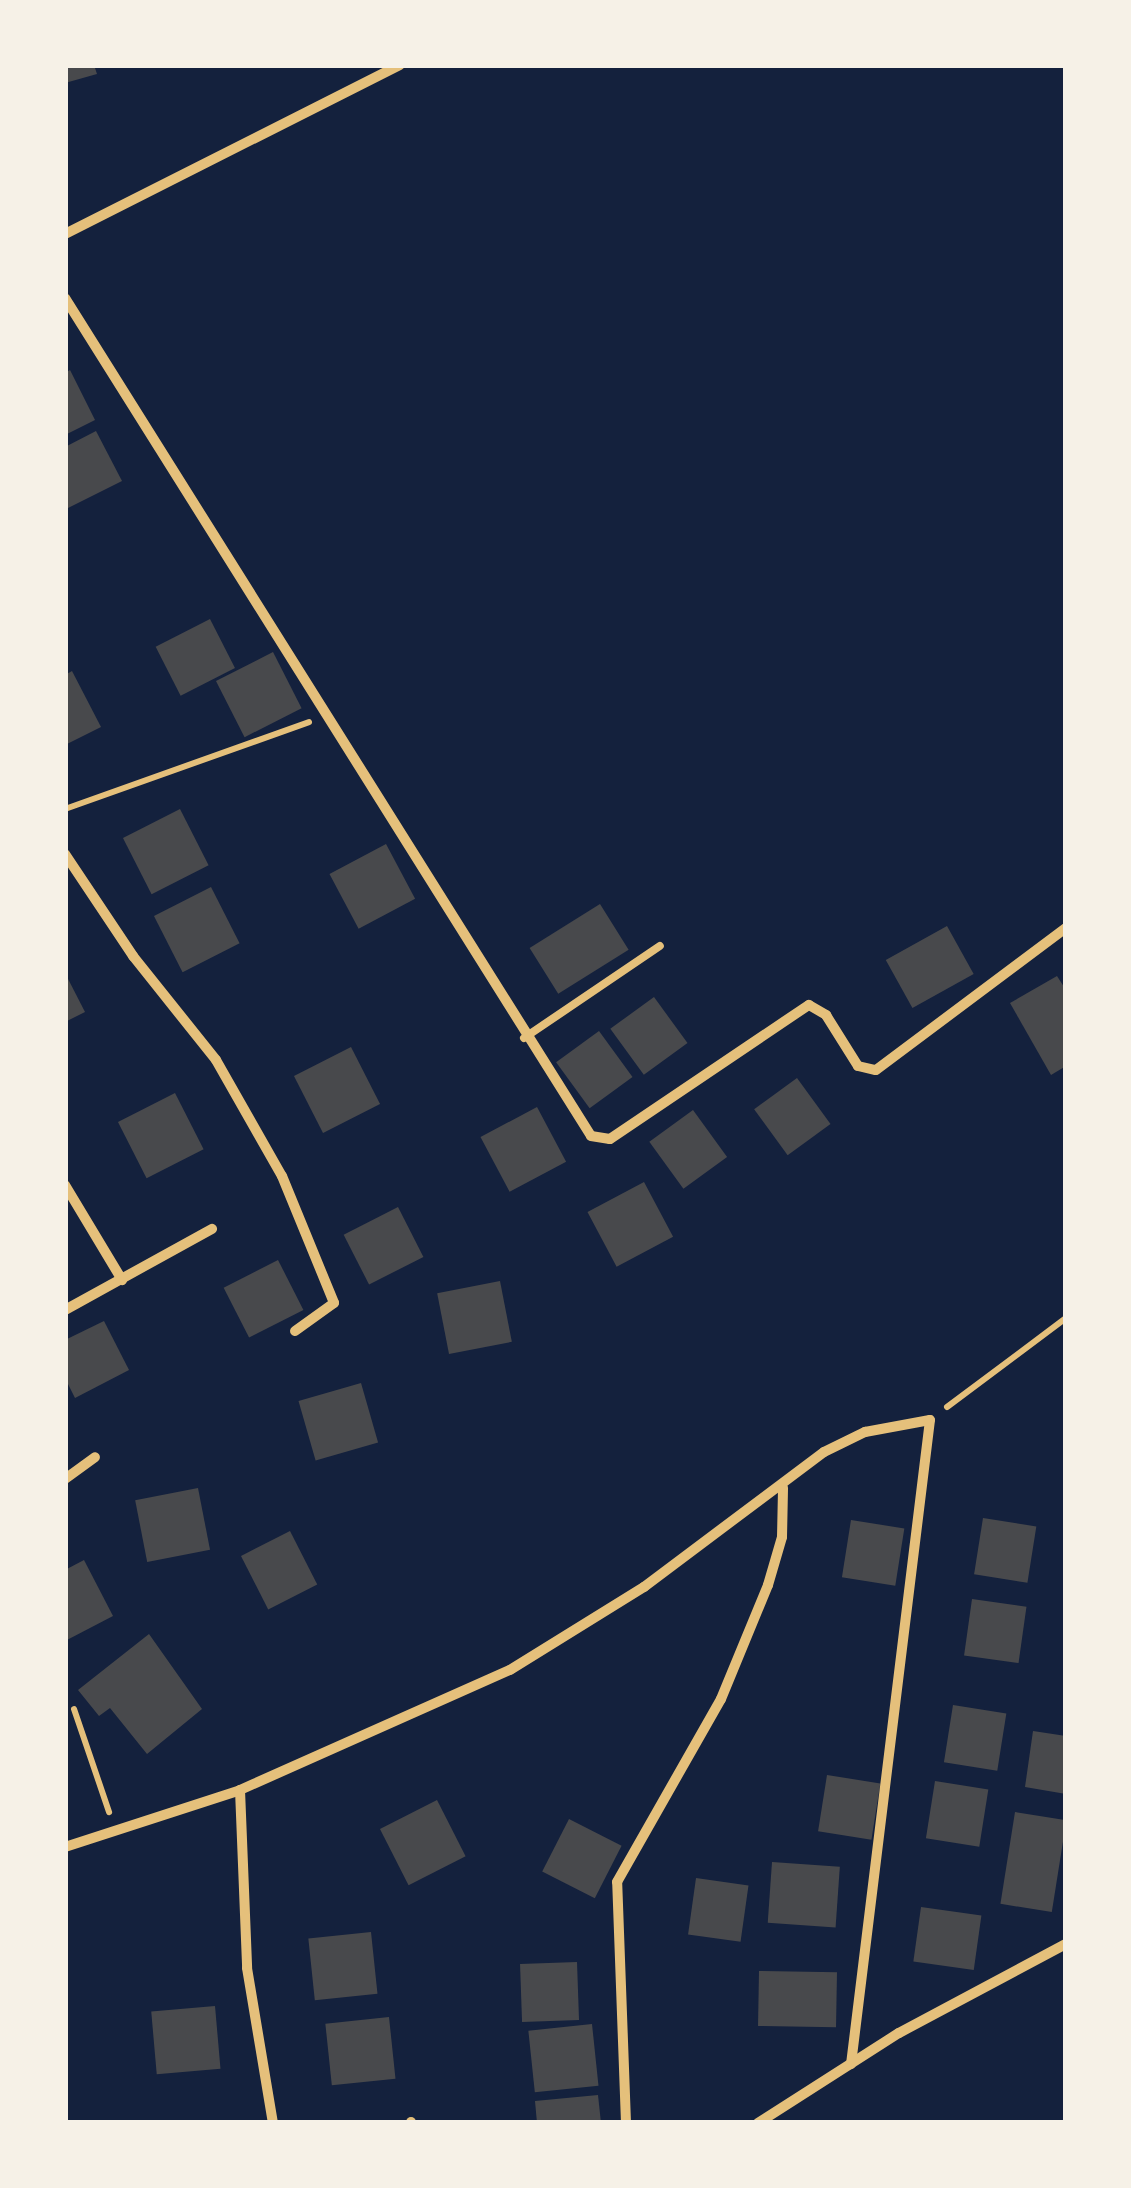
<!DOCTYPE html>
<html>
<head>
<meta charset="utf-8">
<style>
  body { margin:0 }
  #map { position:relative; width:1131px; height:2188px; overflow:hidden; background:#14213d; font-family:Arial,sans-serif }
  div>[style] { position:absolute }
  .building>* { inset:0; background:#48494c; transform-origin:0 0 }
  .path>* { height:6px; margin:-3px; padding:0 3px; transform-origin:3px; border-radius:3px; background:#e5c07b }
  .service>* { height:8px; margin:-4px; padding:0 4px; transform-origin:4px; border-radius:4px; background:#e5c07b }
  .minor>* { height:10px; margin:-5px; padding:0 5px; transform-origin:5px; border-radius:5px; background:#e5c07b }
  span { translate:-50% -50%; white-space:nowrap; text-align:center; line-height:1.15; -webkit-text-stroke:10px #f6f1e7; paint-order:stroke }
  .frame { position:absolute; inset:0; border:68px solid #f6f1e7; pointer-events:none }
</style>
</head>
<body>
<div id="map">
  <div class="building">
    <i style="clip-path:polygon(65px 65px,94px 65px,97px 74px,65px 83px)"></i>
    <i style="clip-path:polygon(70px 370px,95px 420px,65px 435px,65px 373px)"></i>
    <i style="clip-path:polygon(96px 431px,122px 481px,68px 508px,65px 447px)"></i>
    <i style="left:210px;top:619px;width:55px;height:61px;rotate:63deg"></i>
    <i style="left:273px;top:652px;width:63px;height:64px;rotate:63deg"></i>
    <i style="clip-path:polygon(72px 671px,101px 727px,65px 745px,65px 675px)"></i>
    <i style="left:180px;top:809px;width:63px;height:64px;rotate:63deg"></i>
    <i style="left:386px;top:844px;width:62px;height:64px;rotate:62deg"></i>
    <i style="left:211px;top:887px;width:63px;height:64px;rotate:63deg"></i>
    <i style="left:600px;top:904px;width:54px;height:83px;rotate:58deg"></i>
    <i style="left:947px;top:926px;width:55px;height:70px;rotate:61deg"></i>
    <i style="clip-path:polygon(65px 973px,85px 1012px,65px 1022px)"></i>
    <i style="clip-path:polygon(1057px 976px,1066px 990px,1066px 1066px,1051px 1075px,1010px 1003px)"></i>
    <i style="left:654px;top:997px;width:57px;height:54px;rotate:54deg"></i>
    <i style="left:599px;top:1031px;width:57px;height:53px;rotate:54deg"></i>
    <i style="left:351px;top:1047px;width:64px;height:64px;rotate:63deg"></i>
    <i style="left:797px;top:1078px;width:57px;height:53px;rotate:54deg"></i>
    <i style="left:175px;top:1093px;width:63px;height:64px;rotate:63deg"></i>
    <i style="left:537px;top:1107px;width:62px;height:64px;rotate:62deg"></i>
    <i style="left:693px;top:1110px;width:58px;height:54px;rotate:54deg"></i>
    <i style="left:644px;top:1182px;width:62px;height:64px;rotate:62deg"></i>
    <i style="left:398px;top:1207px;width:56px;height:61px;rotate:63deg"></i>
    <i style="left:278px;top:1260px;width:56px;height:61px;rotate:63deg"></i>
    <i style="left:500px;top:1281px;width:62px;height:64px;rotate:79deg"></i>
    <i style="clip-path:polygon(104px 1321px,129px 1370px,75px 1398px,65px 1378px,65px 1340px)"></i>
    <i style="left:361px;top:1383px;width:62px;height:65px;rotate:74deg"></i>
    <i style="left:198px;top:1488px;width:63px;height:64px;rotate:79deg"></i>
    <i style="left:983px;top:1518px;width:54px;height:57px;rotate:9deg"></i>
    <i style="left:851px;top:1520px;width:54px;height:58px;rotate:9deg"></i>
    <i style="left:290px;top:1531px;width:60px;height:55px;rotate:63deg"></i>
    <i style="clip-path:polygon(84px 1560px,113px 1616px,65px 1641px,65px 1570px)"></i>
    <i style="left:972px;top:1599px;width:55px;height:57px;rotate:8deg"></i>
    <i style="clip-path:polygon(149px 1634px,202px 1709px,147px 1754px,110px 1708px,99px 1716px,78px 1690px)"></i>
    <i style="left:953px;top:1705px;width:54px;height:58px;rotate:9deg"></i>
    <i style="clip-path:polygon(1033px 1731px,1066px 1736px,1066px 1794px,1025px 1787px)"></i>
    <i style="left:827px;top:1775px;width:54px;height:57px;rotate:9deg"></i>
    <i style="left:935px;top:1781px;width:54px;height:58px;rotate:9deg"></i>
    <i style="left:437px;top:1800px;width:63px;height:64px;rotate:63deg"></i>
    <i style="left:1015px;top:1812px;width:52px;height:93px;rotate:9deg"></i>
    <i style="left:569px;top:1819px;width:59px;height:59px;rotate:27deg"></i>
    <i style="left:772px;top:1862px;width:68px;height:61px;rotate:4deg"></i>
    <i style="left:696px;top:1878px;width:53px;height:57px;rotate:8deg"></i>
    <i style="left:921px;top:1907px;width:61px;height:55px;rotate:8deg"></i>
    <i style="left:371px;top:1932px;width:62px;height:63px;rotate:84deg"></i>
    <i style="left:577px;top:1962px;width:58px;height:57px;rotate:88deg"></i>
    <i style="left:759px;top:1971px;width:78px;height:55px;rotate:1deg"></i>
    <i style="left:215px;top:2006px;width:63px;height:64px;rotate:85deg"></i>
    <i style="left:389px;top:2017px;width:62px;height:64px;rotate:84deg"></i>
    <i style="left:592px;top:2024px;width:62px;height:64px;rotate:84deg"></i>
    <i style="clip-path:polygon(598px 2095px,601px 2123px,537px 2123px,535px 2101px)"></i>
  </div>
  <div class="path">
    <i style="left:65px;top:809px;width:259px;rotate:-19.6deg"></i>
    <i style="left:947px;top:1407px;width:149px;rotate:-36.8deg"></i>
    <i style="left:74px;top:1709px;width:109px;rotate:71.2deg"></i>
  </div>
  <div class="service">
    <i style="left:524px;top:1038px;width:164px;rotate:-34.1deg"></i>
  </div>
  <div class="minor">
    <i style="left:65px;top:234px;width:375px;rotate:-26.8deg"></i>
    <i style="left:65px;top:298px;width:989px;rotate:57.88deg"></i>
    <i style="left:591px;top:1136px;width:19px;rotate:9deg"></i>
    <i style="left:610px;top:1139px;width:240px;rotate:-34deg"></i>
    <i style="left:809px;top:1005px;width:20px;rotate:30deg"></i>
    <i style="left:826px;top:1015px;width:60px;rotate:57.9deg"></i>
    <i style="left:858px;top:1066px;width:18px;rotate:13deg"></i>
    <i style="left:876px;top:1070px;width:237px;rotate:-36.8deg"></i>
    <i style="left:65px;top:854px;width:123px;rotate:56.3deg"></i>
    <i style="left:133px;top:956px;width:133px;rotate:51.4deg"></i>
    <i style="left:216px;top:1060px;width:133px;rotate:60.4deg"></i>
    <i style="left:282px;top:1176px;width:137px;rotate:67.7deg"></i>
    <i style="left:334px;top:1303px;width:48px;rotate:144.3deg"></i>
    <i style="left:65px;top:1185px;width:111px;rotate:59deg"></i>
    <i style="left:65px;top:1310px;width:168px;rotate:-28.9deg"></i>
    <i style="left:65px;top:1479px;width:37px;rotate:-36deg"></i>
    <i style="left:240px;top:1790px;width:178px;rotate:87.7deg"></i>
    <i style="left:247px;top:1968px;width:157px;rotate:80.5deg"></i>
    <i style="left:65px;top:1847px;width:184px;rotate:-18deg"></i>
    <i style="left:240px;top:1790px;width:295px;rotate:-24deg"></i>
    <i style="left:510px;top:1670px;width:158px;rotate:-31.8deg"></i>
    <i style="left:644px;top:1587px;width:225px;rotate:-36.9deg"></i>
    <i style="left:824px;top:1452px;width:46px;rotate:-26deg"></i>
    <i style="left:865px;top:1432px;width:66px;rotate:-10.5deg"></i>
    <i style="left:930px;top:1420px;width:649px;rotate:96.99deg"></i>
    <i style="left:411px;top:2122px;width:1px;rotate:90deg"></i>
    <i style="left:626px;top:2123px;width:241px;rotate:-92.1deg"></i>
    <i style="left:617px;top:1882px;width:210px;rotate:-60.4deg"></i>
    <i style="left:721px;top:1699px;width:123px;rotate:-67.6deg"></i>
    <i style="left:768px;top:1585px;width:50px;rotate:-73.7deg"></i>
    <i style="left:782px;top:1537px;width:49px;rotate:-88.8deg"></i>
    <i style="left:758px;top:2123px;width:167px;rotate:-32.6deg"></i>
    <i style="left:899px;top:2033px;width:189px;rotate:-28.1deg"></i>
  </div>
  <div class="frame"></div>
</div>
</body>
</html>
